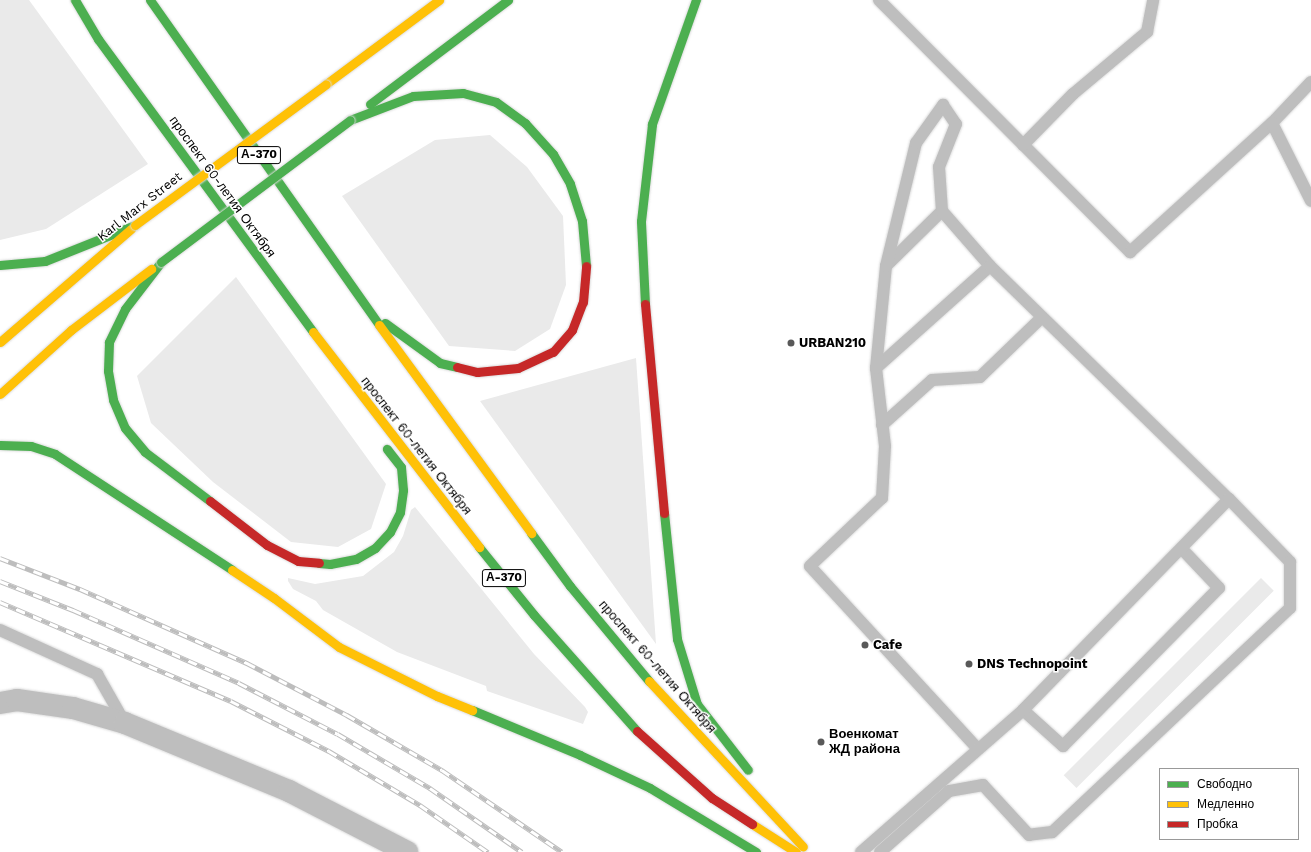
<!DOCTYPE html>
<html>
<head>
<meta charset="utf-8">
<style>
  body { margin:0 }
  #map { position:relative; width:1311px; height:852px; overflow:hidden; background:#fff; font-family:"Work Sans",sans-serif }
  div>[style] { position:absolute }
  .green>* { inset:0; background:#eaeaea; transform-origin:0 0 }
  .roads { filter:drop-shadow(0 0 1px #dbdbdb) drop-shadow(0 0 1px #dbdbdb) }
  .lane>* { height:12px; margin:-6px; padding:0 6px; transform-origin:6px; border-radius:6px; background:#bebebe }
  .street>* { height:22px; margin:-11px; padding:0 11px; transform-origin:11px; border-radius:11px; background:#bebebe }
  .fast>* { height:9px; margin:-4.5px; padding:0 4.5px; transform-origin:4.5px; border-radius:4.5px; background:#4caf50 }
  .slow>* { height:9px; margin:-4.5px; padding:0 4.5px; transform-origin:4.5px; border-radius:4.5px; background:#ffc107 }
  .jam>* { height:9px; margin:-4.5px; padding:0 4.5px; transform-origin:4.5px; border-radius:4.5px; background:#c62828 }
  .rail>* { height:4.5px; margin-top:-2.25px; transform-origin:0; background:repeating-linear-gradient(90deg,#fff 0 9px,#bdbdbd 0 18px); box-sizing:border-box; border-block:1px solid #bdbdbd }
  .bridges { filter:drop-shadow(0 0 1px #dbdbdb) drop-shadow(0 0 1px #dbdbdb) }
  .fast-bridge>* { height:9px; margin:-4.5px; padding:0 4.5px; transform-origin:4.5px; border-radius:4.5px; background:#4caf50 }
  .slow-bridge>* { height:9px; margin:-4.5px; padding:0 4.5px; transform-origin:4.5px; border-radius:4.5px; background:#ffc107 }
  .dots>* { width:11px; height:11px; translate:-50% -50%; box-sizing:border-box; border:2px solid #fff; border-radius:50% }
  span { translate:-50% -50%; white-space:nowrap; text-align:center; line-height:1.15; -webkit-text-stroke:3px #fff; paint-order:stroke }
  .shield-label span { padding:1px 3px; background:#fff; border:1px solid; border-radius:3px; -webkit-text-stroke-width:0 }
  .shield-label { font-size:12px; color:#000; font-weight:700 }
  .street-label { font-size:13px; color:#000 }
  .poi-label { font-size:13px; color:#000; font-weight:700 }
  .left { translate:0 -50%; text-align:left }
  .legend { position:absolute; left:1159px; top:768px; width:140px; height:72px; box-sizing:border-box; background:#fff; border:1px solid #999; margin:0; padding:5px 7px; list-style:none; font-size:12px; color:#000 }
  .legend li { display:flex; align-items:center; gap:8px; height:20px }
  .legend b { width:20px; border:1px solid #999 }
</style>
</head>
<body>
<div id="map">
  <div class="green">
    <i style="clip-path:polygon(0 0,29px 0,148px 164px,46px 229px,0 240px)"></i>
    <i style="clip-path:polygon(490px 135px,527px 167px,563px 216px,566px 285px,550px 329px,515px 351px,449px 346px,342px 196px,435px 140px)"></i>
    <i style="clip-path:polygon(236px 277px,386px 484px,371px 529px,338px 547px,291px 542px,213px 482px,151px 423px,137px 376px)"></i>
    <i style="clip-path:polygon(636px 358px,656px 644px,480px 401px)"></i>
    <i style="clip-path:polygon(415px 507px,534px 654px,585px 707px,588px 712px,583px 724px,487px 691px,486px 686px,397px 652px,323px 610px,316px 601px,293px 589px,288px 581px,288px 578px,315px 584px,363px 576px,394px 552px,403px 536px,411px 510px)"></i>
    <i style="left:1261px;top:578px;width:18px;height:279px;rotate:45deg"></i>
  </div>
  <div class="roads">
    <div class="lane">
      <i style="left:879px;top:0;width:356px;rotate:45.1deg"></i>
      <i style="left:1130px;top:252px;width:192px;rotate:-42.3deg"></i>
      <i style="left:1311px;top:82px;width:57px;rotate:133.6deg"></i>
      <i style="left:1272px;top:123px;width:87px;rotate:63.4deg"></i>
      <i style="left:1023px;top:145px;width:71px;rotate:-45.6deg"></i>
      <i style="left:1073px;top:94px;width:97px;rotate:-40deg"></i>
      <i style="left:1147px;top:32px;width:33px;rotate:-79deg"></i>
      <i style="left:886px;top:266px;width:78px;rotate:-44.5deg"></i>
      <i style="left:876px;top:368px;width:153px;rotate:-41.8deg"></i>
      <i style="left:882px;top:425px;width:67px;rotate:-42deg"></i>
      <i style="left:932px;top:380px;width:48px;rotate:-3.6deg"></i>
      <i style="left:980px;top:377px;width:85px;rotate:-44deg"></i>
      <i style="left:0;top:630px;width:107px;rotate:24.4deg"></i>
      <i style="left:97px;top:674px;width:56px;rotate:60.3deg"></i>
      <i style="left:1023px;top:710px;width:54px;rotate:42deg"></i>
      <i style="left:1063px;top:746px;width:222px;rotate:-45.4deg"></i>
      <i style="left:1219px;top:588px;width:54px;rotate:-133.5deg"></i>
      <i style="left:978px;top:749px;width:248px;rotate:-132.6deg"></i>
      <i style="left:810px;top:566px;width:99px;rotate:-43.4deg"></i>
      <i style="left:882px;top:498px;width:52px;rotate:-86.7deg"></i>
      <i style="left:885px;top:446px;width:79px;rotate:-96.6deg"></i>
      <i style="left:876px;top:368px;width:102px;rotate:-84.4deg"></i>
      <i style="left:886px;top:266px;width:127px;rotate:-76.3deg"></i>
      <i style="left:916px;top:143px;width:47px;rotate:-54.6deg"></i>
      <i style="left:943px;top:105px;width:23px;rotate:56deg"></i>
      <i style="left:956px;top:124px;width:46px;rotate:111.6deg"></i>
      <i style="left:939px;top:167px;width:44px;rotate:86.1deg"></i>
      <i style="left:942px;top:211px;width:73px;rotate:48.9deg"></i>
      <i style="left:990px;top:266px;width:334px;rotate:44.3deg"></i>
      <i style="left:861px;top:852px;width:215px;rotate:-41.2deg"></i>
      <i style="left:1023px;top:710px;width:295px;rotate:-45.7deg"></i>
      <i style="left:1229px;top:499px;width:88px;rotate:45.9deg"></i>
      <i style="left:1290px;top:562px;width:46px;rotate:90deg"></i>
      <i style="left:1290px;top:608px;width:327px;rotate:136.7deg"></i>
      <i style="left:1052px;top:832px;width:23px;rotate:173deg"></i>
      <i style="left:1029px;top:835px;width:68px;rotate:-132.6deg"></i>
      <i style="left:983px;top:785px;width:35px;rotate:170deg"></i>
      <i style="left:949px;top:791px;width:92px;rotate:138.5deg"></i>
    </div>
    <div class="street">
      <i style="left:0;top:703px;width:17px;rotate:-10deg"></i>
      <i style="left:17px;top:700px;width:57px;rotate:8.1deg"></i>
      <i style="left:73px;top:708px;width:54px;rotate:16.1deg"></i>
      <i style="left:125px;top:723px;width:178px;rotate:22.5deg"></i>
      <i style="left:289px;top:791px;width:133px;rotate:27.3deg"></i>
    </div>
    <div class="fast">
      <i style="left:75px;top:0;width:45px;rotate:59.5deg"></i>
      <i style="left:98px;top:39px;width:363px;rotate:53.7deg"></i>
      <i style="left:150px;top:0;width:398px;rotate:54.8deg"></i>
      <i style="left:370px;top:104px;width:173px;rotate:-37deg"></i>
      <i style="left:350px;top:120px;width:67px;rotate:-20.9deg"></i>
      <i style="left:413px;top:96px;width:50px;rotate:-3.4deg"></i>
      <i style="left:463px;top:93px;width:34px;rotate:15deg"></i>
      <i style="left:496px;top:102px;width:36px;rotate:36deg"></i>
      <i style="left:525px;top:123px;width:42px;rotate:47.9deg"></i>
      <i style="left:553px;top:154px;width:34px;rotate:60deg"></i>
      <i style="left:570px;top:184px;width:39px;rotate:72deg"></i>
      <i style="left:582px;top:221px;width:45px;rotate:84.9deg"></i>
      <i style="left:161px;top:262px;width:59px;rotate:127.5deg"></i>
      <i style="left:125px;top:309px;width:37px;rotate:116deg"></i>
      <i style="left:109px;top:342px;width:29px;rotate:92deg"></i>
      <i style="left:108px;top:371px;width:29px;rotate:80deg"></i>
      <i style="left:113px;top:400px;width:30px;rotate:67deg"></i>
      <i style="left:125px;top:428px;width:31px;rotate:50deg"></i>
      <i style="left:145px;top:452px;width:81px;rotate:37deg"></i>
      <i style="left:0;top:265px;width:45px;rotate:-5.1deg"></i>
      <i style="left:45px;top:261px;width:97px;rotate:-21.8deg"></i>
      <i style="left:645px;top:304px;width:83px;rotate:-92.8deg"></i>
      <i style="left:641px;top:221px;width:98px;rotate:-83.5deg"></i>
      <i style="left:652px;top:124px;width:132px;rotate:-70.5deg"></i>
      <i style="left:385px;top:323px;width:68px;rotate:36deg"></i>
      <i style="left:440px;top:363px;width:17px;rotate:13deg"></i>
      <i style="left:0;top:445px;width:31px;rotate:2deg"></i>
      <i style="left:31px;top:446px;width:25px;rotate:18deg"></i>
      <i style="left:55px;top:454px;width:212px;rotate:33.2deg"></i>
      <i style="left:664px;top:513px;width:127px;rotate:84.1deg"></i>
      <i style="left:677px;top:639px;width:68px;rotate:72.9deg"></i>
      <i style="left:697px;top:704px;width:83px;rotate:52.3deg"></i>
      <i style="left:531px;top:533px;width:66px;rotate:53.7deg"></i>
      <i style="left:570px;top:586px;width:124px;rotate:50.3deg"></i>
      <i style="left:479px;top:547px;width:87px;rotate:51deg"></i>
      <i style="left:534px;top:615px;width:155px;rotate:48.4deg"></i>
      <i style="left:319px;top:563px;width:11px;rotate:5deg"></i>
      <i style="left:330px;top:564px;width:26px;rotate:-11deg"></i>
      <i style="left:356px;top:559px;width:22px;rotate:-30deg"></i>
      <i style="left:375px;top:548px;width:22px;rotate:-47deg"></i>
      <i style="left:390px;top:532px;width:22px;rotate:-63deg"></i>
      <i style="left:400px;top:512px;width:22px;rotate:-82deg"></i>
      <i style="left:403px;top:490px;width:23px;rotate:-95deg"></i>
      <i style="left:401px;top:467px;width:23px;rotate:-128deg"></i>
      <i style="left:472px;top:710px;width:117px;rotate:22.6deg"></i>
      <i style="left:580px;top:755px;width:77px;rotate:25.2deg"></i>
      <i style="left:650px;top:788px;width:124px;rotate:31.1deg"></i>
    </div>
    <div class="slow">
      <i style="left:326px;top:84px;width:141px;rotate:-36.6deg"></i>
      <i style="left:379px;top:325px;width:258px;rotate:53.8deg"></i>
      <i style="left:313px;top:332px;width:272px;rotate:52.3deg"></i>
      <i style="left:0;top:342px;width:173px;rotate:-40.8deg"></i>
      <i style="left:0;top:394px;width:96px;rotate:-42deg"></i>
      <i style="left:71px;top:330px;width:101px;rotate:-37.3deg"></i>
      <i style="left:232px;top:570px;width:50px;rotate:33.7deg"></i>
      <i style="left:274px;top:598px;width:81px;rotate:37deg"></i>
      <i style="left:339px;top:647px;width:110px;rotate:26.6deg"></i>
      <i style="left:437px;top:696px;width:38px;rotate:22deg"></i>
      <i style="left:649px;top:681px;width:226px;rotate:47.1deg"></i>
      <i style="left:752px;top:824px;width:52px;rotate:32.5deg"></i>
    </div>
    <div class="jam">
      <i style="left:645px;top:304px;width:210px;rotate:84.8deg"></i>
      <i style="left:457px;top:367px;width:21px;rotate:14deg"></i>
      <i style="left:477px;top:372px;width:41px;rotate:-5.6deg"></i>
      <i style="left:518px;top:368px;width:38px;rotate:-25deg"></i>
      <i style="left:553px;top:352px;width:29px;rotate:-49deg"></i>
      <i style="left:572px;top:330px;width:30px;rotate:-69deg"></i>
      <i style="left:583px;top:302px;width:36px;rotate:-85deg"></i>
      <i style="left:210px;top:501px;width:72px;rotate:37.7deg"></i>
      <i style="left:267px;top:545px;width:35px;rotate:27deg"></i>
      <i style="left:298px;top:561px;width:21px;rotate:5deg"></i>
      <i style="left:637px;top:731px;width:101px;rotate:41.8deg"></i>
      <i style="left:712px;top:798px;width:48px;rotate:33deg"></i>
    </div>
  </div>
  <div class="rail">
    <i style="left:0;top:558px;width:86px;rotate:21.2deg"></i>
    <i style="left:80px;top:589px;width:183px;rotate:23.9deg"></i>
    <i style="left:247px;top:663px;width:113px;rotate:27.5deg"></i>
    <i style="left:347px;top:715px;width:110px;rotate:30.1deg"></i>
    <i style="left:442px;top:770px;width:145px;rotate:34.3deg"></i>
    <i style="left:0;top:581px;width:79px;rotate:21.7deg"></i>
    <i style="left:73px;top:610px;width:181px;rotate:23.7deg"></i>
    <i style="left:239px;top:683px;width:111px;rotate:27.3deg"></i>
    <i style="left:338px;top:734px;width:107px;rotate:30.4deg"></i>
    <i style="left:430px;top:788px;width:112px;rotate:34.8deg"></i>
    <i style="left:0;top:602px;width:251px;rotate:23.2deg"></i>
    <i style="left:231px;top:701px;width:110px;rotate:27deg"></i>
    <i style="left:329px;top:751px;width:106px;rotate:30.7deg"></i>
    <i style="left:420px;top:805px;width:83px;rotate:34.7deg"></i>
  </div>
  <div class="bridges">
    <div class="fast-bridge">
      <i style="left:161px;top:262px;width:236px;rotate:-36.9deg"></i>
    </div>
    <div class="slow-bridge">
      <i style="left:135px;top:225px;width:237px;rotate:-36.4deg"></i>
    </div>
  </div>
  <div class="dots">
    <i style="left:791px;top:343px;background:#595959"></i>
    <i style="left:865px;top:645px;background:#595959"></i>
    <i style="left:969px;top:664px;background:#595959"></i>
    <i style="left:821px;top:742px;background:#595959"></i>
  </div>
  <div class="shield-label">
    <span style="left:259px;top:155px">А-370</span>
    <span style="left:504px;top:578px">А-370</span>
  </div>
  <div class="street-label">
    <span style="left:222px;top:187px;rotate:54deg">проспект 60-летия Октября</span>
    <span style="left:140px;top:207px;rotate:-38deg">Karl Marx Street</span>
    <span style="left:416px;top:446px;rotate:52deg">проспект 60-летия Октября</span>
    <span style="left:657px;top:667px;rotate:49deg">проспект 60-летия Октября</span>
  </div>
  <div class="poi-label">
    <span class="left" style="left:799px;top:343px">URBAN210</span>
    <span class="left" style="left:873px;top:645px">Cafe</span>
    <span class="left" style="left:977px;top:664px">DNS Technopoint</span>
    <span class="left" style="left:829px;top:742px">Военкомат<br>ЖД района</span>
  </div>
  <ul class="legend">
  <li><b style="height:5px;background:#4caf50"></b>Свободно</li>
  <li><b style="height:5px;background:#ffc107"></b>Медленно</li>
  <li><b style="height:5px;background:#c62828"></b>Пробка</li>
  </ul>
</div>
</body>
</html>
